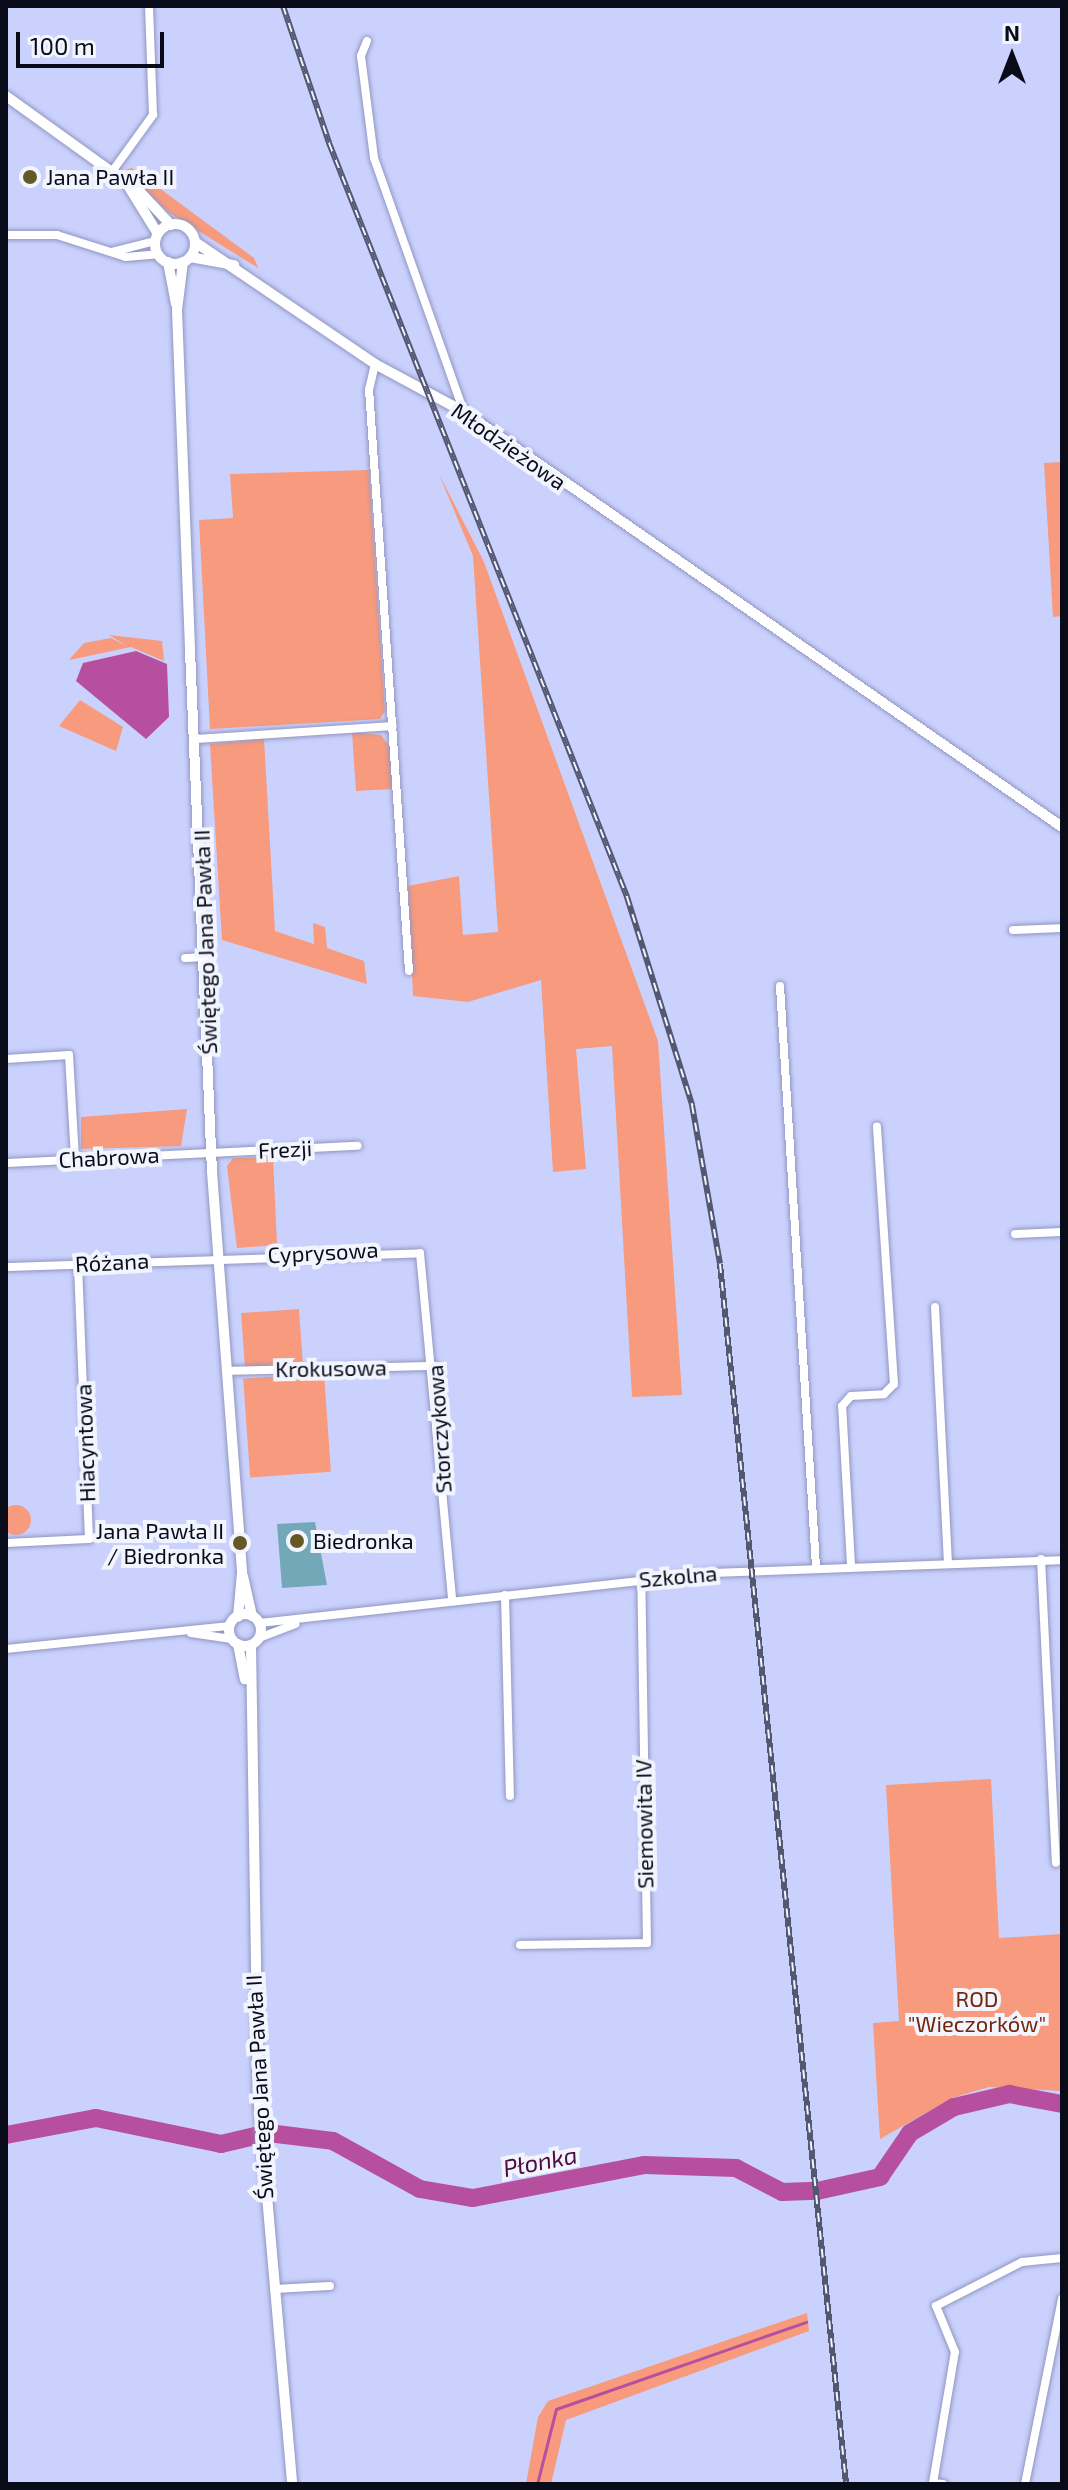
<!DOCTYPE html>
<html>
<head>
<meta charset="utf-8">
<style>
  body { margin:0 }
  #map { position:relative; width:1068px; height:2490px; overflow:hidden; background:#cad1fd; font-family:"Exo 2",sans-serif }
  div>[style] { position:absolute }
  .green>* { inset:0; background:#f79a7d; transform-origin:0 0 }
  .round { border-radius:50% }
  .water>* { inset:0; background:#b64f9d }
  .stream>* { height:3px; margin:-1.5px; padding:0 1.5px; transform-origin:1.5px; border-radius:1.5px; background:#b64f9d }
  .river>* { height:18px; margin:-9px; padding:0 9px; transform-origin:9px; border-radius:9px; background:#b64f9d }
  .building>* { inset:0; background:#72a8b7 }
  .roads { filter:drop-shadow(0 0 2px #9096c0) drop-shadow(0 0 2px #9096c0) }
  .minor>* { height:8px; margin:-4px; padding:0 4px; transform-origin:4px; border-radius:4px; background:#fff }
  .tertiary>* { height:10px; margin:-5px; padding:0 5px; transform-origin:5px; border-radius:5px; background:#fff }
  .tertiary>.ring { margin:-5px; padding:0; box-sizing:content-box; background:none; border:10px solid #fff; border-radius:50% }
  .rail>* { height:6px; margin-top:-3px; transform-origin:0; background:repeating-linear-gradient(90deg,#f3f5fe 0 9px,#535771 0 18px); box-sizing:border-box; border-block:2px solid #535771 }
  .dots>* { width:22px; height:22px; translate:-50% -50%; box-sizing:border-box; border:4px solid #f3f5fe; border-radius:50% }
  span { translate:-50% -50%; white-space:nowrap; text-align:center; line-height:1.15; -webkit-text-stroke:8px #f3f5fe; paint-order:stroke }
  .poi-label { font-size:22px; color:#090b19 }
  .left { translate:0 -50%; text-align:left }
  .right { translate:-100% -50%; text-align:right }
  .street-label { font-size:22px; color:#090b19 }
  .park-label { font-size:22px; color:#74260b }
  .water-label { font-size:24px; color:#4f0c42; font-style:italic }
  .frame { position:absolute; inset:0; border:8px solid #090b19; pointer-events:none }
  .north { position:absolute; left:972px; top:16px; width:80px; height:80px; -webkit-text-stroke:6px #f3f5fe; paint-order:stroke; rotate:0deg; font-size:22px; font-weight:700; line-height:32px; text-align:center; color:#090b19 }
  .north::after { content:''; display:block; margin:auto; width:28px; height:36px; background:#090b19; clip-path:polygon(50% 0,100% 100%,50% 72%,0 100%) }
  .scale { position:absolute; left:16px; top:32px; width:148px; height:36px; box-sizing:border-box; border:4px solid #090b19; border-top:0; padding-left:10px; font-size:24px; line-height:28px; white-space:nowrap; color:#090b19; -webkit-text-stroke:6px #f3f5fe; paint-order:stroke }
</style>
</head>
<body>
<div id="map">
  <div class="green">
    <i style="clip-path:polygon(132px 168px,254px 258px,258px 268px,168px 212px,125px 170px)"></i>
    <i style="clip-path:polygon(1062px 462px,1062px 616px,1053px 617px,1044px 463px)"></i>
    <i style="clip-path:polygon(369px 470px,385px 711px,380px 719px,210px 729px,199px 520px,233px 518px,230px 474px)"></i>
    <i style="clip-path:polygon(439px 474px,484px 562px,658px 1041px,682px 1395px,632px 1397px,612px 1046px,576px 1049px,586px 1169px,553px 1172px,541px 980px,468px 1002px,413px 996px,408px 886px,459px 876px,463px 935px,498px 932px,473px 556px)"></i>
    <i style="clip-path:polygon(109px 635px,162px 641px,164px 661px,131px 647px,69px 660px,84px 643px,111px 638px,127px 646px)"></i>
    <i style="clip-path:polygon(80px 700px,123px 727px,116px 751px,59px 726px)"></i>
    <i style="clip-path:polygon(352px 732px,381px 735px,390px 747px,393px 789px,356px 791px)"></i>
    <i style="clip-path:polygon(264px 739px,275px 931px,314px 944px,313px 923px,325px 927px,327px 948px,364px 961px,367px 984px,222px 940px,210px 744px)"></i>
    <i style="clip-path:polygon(187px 1109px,181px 1146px,81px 1149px,81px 1117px)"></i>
    <i style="clip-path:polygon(273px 1157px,277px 1245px,237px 1248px,227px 1166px,233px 1158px)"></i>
    <i style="left:299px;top:1309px;width:55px;height:58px;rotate:86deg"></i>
    <i style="left:324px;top:1373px;width:99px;height:81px;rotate:86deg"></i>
    <i class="round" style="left:1px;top:1505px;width:30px;height:30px"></i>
    <i style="clip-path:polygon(991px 1779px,999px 1938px,1062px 1934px,1062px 1869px,1062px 2091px,989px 2087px,952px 2098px,880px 2139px,873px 2023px,899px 2021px,886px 1785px)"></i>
    <i style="clip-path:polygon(807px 2313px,809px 2331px,566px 2420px,551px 2484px,526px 2484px,538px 2417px,548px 2401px)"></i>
  </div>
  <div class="water">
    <i style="clip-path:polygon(136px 651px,167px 664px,169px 717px,146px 739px,76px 681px,83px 663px)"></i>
  </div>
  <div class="stream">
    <i style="left:537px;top:2484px;width:77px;rotate:-75.8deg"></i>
    <i style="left:556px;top:2409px;width:265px;rotate:-19.2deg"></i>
  </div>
  <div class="river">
    <i style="left:6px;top:2135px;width:92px;rotate:-10.7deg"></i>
    <i style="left:96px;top:2118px;width:128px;rotate:11.7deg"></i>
    <i style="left:221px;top:2144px;width:48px;rotate:-13.2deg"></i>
    <i style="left:268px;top:2133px;width:65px;rotate:7deg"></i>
    <i style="left:333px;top:2141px;width:99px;rotate:28.9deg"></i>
    <i style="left:420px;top:2189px;width:54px;rotate:9.6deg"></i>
    <i style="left:473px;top:2198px;width:175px;rotate:-10.9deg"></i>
    <i style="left:645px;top:2165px;width:91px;rotate:1.9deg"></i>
    <i style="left:736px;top:2168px;width:52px;rotate:27.6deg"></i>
    <i style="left:782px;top:2192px;width:35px;rotate:-2deg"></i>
    <i style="left:817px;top:2191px;width:65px;rotate:-12.5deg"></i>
    <i style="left:880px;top:2177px;width:53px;rotate:-55.7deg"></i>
    <i style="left:910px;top:2133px;width:51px;rotate:-30.6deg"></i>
    <i style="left:954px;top:2107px;width:57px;rotate:-13.3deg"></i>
    <i style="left:1009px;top:2094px;width:54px;rotate:10.7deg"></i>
  </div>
  <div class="building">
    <i style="clip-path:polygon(315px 1522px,327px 1585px,282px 1588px,277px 1524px)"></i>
  </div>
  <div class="roads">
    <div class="minor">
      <i style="left:367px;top:41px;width:16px;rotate:112deg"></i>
      <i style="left:361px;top:56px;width:103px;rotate:82.7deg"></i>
      <i style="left:374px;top:158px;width:269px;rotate:70.5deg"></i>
      <i style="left:111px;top:173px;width:72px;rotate:-54.1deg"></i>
      <i style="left:153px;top:115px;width:109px;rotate:-92.1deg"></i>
      <i style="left:6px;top:235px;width:51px"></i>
      <i style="left:57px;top:235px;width:72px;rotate:17.7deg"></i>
      <i style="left:126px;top:257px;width:32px;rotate:-5deg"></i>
      <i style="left:112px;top:252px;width:44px;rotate:-14.3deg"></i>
      <i style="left:375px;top:364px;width:26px;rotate:103deg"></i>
      <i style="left:369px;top:389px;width:583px;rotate:86.07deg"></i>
      <i style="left:196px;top:739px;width:197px;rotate:-3.8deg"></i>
      <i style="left:1013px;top:930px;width:49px;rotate:-2.3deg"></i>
      <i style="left:185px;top:958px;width:21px;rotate:-3deg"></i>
      <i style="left:780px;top:986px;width:582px;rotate:86.45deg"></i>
      <i style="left:6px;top:1059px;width:63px;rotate:-3.6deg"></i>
      <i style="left:69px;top:1055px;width:104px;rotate:86.7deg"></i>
      <i style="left:6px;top:1163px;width:352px;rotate:-2.8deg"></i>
      <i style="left:1015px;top:1234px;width:47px;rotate:-2.4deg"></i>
      <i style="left:6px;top:1267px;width:414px;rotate:-1.9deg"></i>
      <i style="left:420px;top:1253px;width:349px;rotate:84.7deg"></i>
      <i style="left:935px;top:1307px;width:254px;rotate:87.1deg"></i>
      <i style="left:227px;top:1371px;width:208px;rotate:-1.4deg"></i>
      <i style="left:6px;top:1543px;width:83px;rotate:-2.8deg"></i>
      <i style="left:89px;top:1539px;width:275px;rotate:-92.3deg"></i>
      <i style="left:1041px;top:1559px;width:304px;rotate:87.2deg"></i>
      <i style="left:851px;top:1565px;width:159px;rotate:-93.2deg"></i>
      <i style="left:842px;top:1406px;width:13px;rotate:-48deg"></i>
      <i style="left:851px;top:1396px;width:33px;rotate:-3deg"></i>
      <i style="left:884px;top:1394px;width:14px;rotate:-45deg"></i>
      <i style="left:894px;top:1384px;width:258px;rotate:-93.8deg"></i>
      <i style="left:505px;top:1595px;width:201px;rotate:88.6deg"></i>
      <i style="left:259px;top:1623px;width:454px;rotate:-6.3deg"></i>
      <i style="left:710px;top:1573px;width:352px;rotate:-2.1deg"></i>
      <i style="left:191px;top:1633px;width:41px;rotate:8.3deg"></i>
      <i style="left:259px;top:1638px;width:39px;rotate:-21deg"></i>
      <i style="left:6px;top:1649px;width:225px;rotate:-5.9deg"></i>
      <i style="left:520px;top:1945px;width:127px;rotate:-0.9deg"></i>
      <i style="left:647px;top:1943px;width:364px;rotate:-90.9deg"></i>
      <i style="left:274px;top:2289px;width:56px;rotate:-3.1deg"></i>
      <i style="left:943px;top:2484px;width:10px;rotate:-174deg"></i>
      <i style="left:933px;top:2483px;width:133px;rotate:-80.5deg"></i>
      <i style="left:955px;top:2352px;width:50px;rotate:-112.4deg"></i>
      <i style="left:936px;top:2306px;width:97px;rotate:-27.1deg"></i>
      <i style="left:1022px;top:2262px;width:40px;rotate:-5.7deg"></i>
      <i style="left:1025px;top:2484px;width:189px;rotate:-78.7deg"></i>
    </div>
    <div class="tertiary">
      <i style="left:6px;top:96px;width:166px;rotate:35.7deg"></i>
      <i style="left:141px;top:193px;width:44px;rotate:46.8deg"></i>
      <i style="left:129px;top:187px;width:55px;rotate:58.3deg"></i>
      <i class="ring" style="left:155px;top:224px;width:30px;height:30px"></i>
      <i style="left:195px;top:242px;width:217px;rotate:34.1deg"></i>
      <i style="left:375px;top:364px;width:101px;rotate:28.3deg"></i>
      <i style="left:464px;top:412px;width:728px;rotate:34.76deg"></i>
      <i style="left:190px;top:257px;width:45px;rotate:10.3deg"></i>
      <i style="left:168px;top:262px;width:43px;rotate:79.2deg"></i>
      <i style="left:183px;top:262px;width:48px;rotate:97.1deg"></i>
      <i style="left:177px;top:310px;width:340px;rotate:87.8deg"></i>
      <i style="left:190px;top:650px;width:522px;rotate:87.59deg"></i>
      <i style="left:212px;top:1172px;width:402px;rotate:85.7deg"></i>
      <i style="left:242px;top:1573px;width:44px;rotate:95.2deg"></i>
      <i style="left:243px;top:1576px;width:41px;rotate:77.3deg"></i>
      <i class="ring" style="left:229px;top:1614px;width:22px;height:22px"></i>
      <i style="left:238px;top:1644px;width:36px;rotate:79deg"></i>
      <i style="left:251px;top:1645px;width:448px;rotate:89.1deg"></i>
      <i style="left:258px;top:2093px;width:392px;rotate:85deg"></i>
    </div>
  </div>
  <div class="rail">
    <i style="left:283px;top:6px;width:145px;rotate:71.4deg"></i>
    <i style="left:329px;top:143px;width:811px;rotate:68.43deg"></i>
    <i style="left:627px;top:897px;width:218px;rotate:72.6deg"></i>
    <i style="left:692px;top:1105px;width:161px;rotate:80deg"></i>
    <i style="left:720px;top:1264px;width:1226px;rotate:84.1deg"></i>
  </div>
  <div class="dots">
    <i style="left:30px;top:177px;background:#645926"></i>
    <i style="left:297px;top:1541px;background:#645926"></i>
    <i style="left:240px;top:1543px;background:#645926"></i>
  </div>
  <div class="poi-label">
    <span class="left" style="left:46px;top:177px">Jana Pawła II</span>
    <span class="right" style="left:224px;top:1543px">Jana Pawła II<br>/ Biedronka</span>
    <span class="left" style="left:313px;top:1541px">Biedronka</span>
  </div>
  <div class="street-label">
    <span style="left:509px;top:446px;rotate:35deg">Młodzieżowa</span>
    <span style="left:205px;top:942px;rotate:-92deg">Świętego Jana Pawła II</span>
    <span style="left:285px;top:1149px;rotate:-3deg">Frezji</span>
    <span style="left:109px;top:1157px;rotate:-3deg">Chabrowa</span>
    <span style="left:323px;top:1252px;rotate:-3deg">Cyprysowa</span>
    <span style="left:112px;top:1262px;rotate:-3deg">Różana</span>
    <span style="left:331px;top:1368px;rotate:-1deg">Krokusowa</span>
    <span style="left:439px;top:1429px;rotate:-94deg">Storczykowa</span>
    <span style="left:85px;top:1443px;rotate:-92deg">Hiacyntowa</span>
    <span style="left:678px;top:1576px;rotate:-5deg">Szkolna</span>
    <span style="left:644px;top:1824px;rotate:-91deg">Siemowita IV</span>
    <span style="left:259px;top:2087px;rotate:-93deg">Świętego Jana Pawła II</span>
  </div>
  <div class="park-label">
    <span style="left:977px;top:2011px">ROD<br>"Wieczorków"</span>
  </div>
  <div class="water-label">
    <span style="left:540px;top:2161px;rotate:-11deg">Płonka</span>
  </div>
  <div class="frame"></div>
  <div class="north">N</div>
  <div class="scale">100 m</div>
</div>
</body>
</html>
